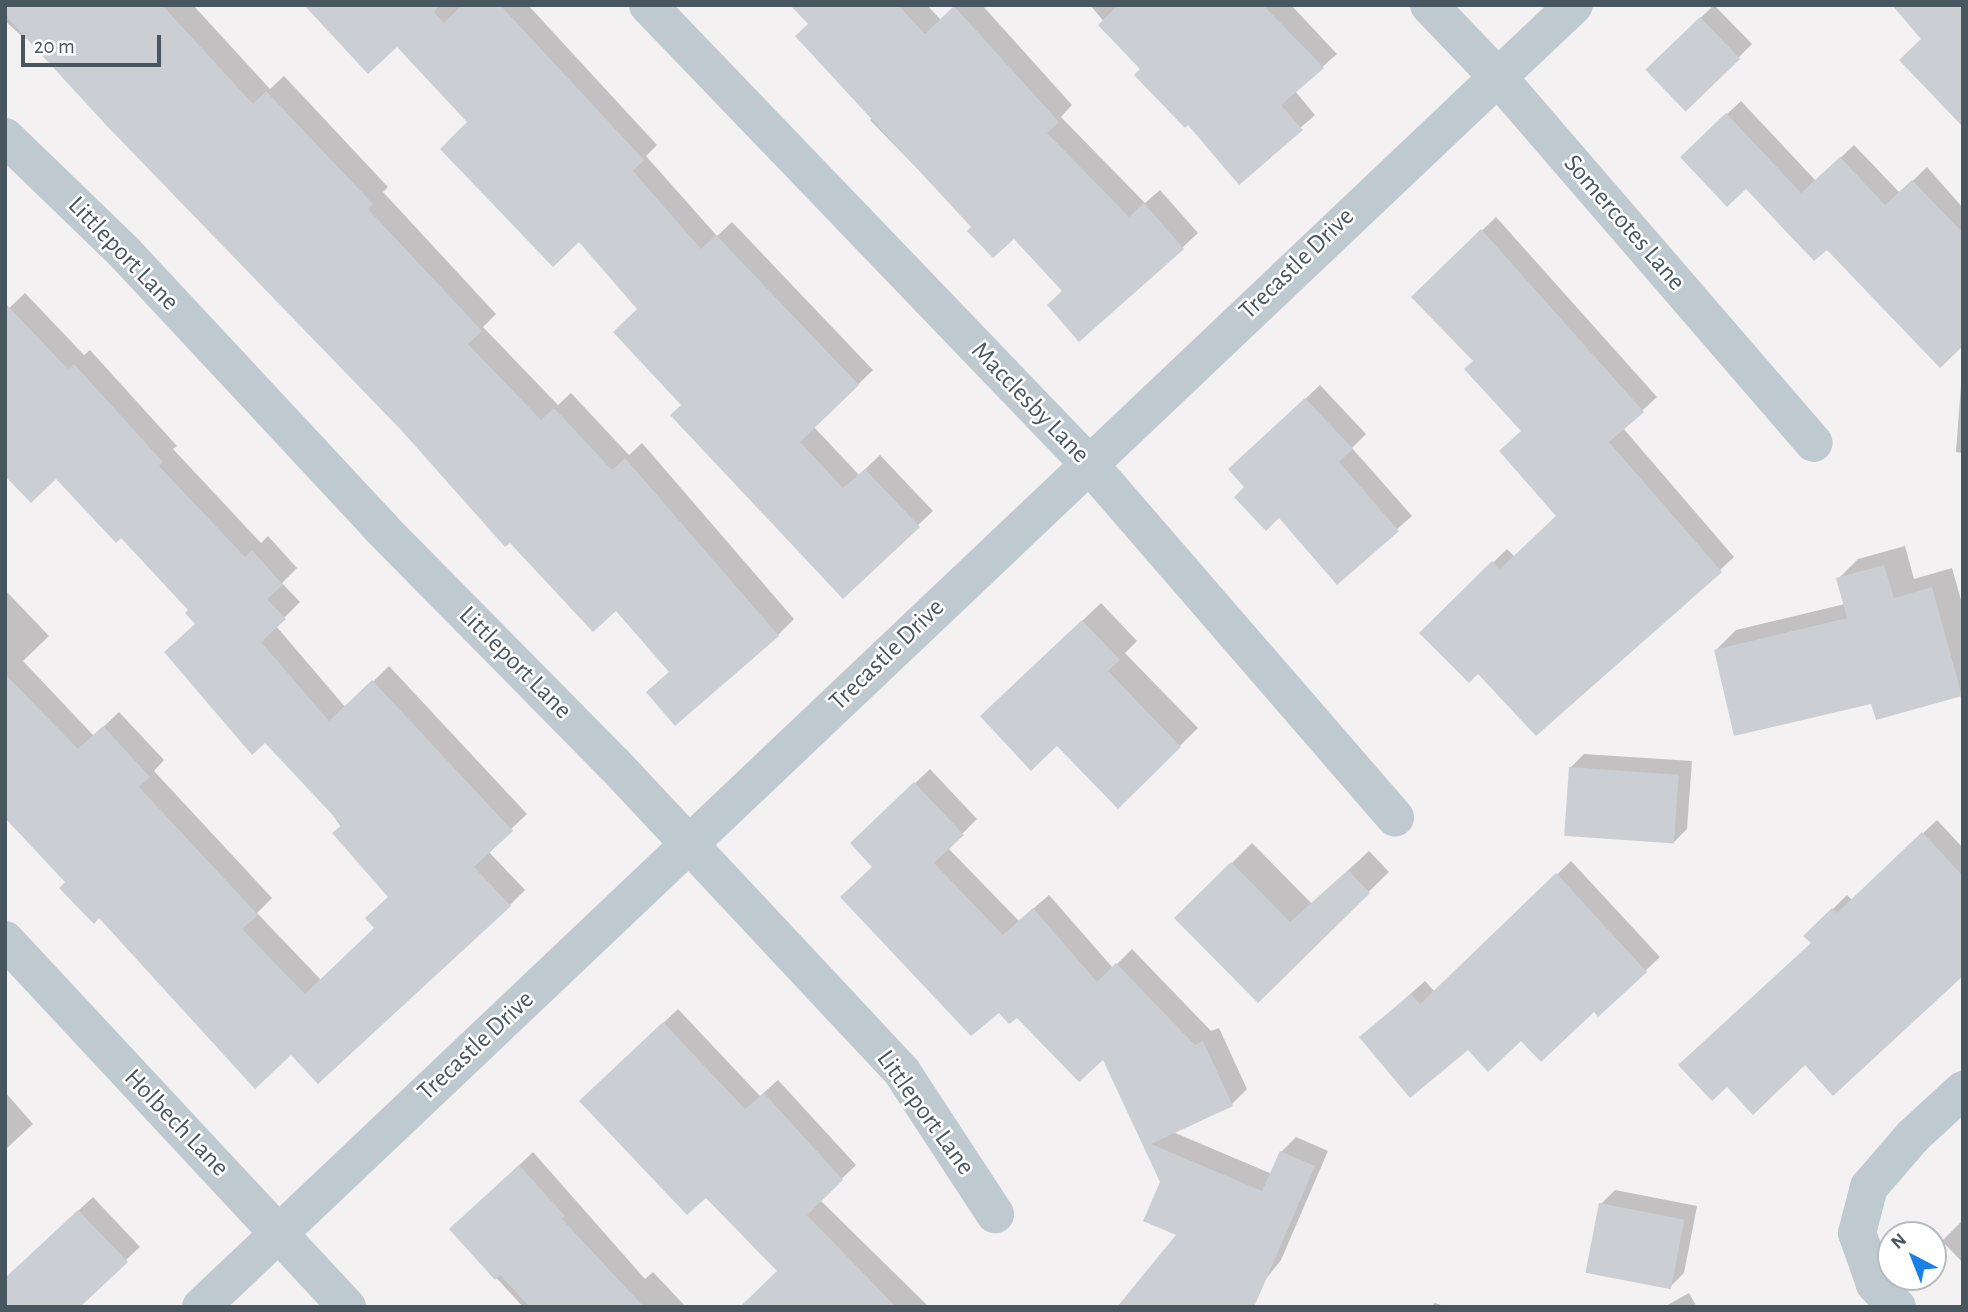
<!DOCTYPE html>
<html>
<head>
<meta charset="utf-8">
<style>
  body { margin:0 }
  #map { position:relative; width:1968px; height:1312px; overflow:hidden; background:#f3f1f1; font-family:"Alegreya Sans",sans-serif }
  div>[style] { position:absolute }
  .shadow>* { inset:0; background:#0003 }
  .building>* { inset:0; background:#cbced3; transform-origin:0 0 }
  .minor>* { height:38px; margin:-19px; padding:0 19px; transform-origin:19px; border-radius:19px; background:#bfc9d0 }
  span { translate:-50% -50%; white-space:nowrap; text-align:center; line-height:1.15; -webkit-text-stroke:5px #fff; paint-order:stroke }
  .street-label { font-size:26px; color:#48565f }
  .frame { position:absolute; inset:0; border:7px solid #48565f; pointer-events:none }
  .north { position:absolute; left:1877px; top:1221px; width:70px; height:70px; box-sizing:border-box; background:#fff; border:2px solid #b6bbbf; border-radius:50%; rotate:318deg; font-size:19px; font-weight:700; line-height:28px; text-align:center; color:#48565f }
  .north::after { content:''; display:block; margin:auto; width:24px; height:32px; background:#1880e6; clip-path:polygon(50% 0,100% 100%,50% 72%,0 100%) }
  .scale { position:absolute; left:21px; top:35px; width:140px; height:32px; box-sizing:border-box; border:4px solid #48565f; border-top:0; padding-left:9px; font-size:21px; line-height:24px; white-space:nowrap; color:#48565f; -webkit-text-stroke:5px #fff; paint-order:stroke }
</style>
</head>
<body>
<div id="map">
  <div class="shadow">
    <i style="clip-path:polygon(5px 5px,193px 5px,270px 89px,284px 76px,388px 187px,383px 192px,496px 314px,483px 327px,558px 405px,571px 393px,629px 455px,642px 443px,794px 619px,778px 635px,648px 692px,670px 671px,616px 608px,404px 430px,28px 37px,25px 39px,5px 21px)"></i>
    <i style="clip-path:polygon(327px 5px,528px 5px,657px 145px,646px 156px,717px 236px,732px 222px,873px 370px,814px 427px,859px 475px,880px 455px,933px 511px,843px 596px,683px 405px,639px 309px,580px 240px,397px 44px)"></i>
    <i style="clip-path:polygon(793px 5px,927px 5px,941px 20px,956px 5px,982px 5px,1072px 105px,1061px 117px,1145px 203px,1160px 190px,1198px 233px,1182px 248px,1064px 290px,1014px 236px,974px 227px,870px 120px,873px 117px,810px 24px)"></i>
    <i style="clip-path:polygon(1090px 5px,1291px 5px,1337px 54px,1295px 91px,1315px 115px,1239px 182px)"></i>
    <i style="clip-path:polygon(1714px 5px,1752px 44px,1738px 58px,1647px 69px)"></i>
    <i style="clip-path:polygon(1741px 101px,1816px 181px,1854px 145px,1900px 193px,1927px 167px,1963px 208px,1963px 344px,1827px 248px,1696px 143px)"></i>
    <i style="clip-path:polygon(1496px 217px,1657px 397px,1623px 428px,1734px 557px,1720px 570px,1478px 672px,1422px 633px,1507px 549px,1515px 557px,1558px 516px,1523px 430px,1475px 361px,1413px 297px)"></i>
    <i style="clip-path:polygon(25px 293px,84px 355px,90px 350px,177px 446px,173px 449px,261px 543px,268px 536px,297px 568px,282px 583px,300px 602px,276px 626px,346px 708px,389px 666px,527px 814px,488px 851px,525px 890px,510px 905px,291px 1053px,67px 882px,5px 811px,5px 590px,49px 636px,23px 661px,94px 736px,119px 712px,164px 760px,154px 771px,272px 898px,257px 913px,321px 980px,376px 928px,390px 896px,197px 623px,5px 312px)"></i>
    <i style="clip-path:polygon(1962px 372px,1963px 372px,1963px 453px,1956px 452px)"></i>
    <i style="clip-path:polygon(1320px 385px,1366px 434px,1352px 448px,1412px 516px,1337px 582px,1279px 516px,1246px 487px,1245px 456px)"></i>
    <i style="clip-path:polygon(1905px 546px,1914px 579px,1952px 568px,1963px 607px,1961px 694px,1872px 702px,1716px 650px,1736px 630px,1845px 604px,1838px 579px,1858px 559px)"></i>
    <i style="clip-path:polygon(1101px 603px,1137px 641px,1125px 653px,1198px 728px,1119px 806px,1057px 743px,1000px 699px)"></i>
    <i style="clip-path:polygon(1584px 754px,1692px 761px,1687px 829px,1673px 843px,1570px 768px)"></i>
    <i style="clip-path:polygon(930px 769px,977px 819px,948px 848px,1019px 921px,1049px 895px,1113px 968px,1132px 949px,1211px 1031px,1219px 1028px,1247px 1089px,1232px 1104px,1173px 1132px,1272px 1174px,1281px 1152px,1296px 1137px,1328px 1151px,1281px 1260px,1243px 1307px,1179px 1234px,1162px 1182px,1104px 1057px,874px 866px,867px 829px)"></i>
    <i style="clip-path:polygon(1937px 820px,1963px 848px,1963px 970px,1813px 943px,1820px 922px,1847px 895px,1852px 900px)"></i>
    <i style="clip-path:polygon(1252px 843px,1312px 904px,1369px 851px,1389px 872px,1258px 1000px,1177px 918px)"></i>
    <i style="clip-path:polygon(1571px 861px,1660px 957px,1598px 1015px,1594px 1010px,1521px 1039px,1468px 1048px,1362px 1037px,1425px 981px,1435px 992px)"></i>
    <i style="clip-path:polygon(678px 1009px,760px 1096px,778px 1080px,856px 1165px,820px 1200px,929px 1307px,740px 1307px,779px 1270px,595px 1088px)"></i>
    <i style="clip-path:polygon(5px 1092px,33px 1124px,5px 1150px)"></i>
    <i style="clip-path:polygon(533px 1152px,645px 1279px,653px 1272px,686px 1307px,523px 1307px,452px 1229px)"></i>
    <i style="clip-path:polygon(1615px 1190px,1697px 1206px,1684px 1273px,1670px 1287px,1601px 1204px)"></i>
    <i style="clip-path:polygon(93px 1197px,140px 1247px,126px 1260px,5px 1279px)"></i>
    <i style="clip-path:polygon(1963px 1220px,1963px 1263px,1942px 1241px)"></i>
    <i style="clip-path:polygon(1689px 1293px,1697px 1307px,1664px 1307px)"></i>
    <i style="clip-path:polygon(1435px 1303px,1447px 1307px,1431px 1307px)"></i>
  </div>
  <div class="building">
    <i style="clip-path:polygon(5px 5px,162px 5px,253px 104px,266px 91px,373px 204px,368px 209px,482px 331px,468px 344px,541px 420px,554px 408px,612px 470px,625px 458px,779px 636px,675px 726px,646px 692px,669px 672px,616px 611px,593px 632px,510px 543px,505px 547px,402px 431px,106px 125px,5px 15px)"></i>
    <i style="clip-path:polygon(304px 5px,440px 5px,434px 12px,444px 23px,462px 5px,500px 5px,644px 160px,633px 171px,701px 249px,716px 235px,859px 385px,800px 442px,843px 488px,865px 469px,920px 527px,843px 599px,670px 415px,681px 405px,613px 332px,637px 309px,579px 242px,553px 267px,440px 149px,467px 122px,397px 47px,368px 74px)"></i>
    <i style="clip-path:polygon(790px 5px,898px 5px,925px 34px,954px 6px,1059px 122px,1047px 133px,1129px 217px,1144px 203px,1184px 249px,1079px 342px,1047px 305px,1062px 291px,1014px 239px,993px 258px,967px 231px,971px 227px,795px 36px,808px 24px)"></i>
    <i style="clip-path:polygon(1118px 5px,1263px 5px,1324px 68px,1281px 105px,1303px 130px,1239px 185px,1188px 125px,1185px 128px,1134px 75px,1140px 69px,1098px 25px)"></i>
    <i style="clip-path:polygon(1892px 5px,1963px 5px,1963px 127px,1899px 60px,1921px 39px)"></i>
    <i style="left:1700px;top:17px;width:58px;height:76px;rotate:46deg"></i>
    <i style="clip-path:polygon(1726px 113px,1801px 193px,1840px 157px,1885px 205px,1912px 180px,1963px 233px,1963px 346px,1940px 368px,1827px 250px,1814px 261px,1746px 189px,1727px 207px,1680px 157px)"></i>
    <i style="clip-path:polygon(1481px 229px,1644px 412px,1609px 442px,1722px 572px,1536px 736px,1478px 674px,1469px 683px,1419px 633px,1492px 561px,1500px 569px,1556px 516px,1499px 451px,1521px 431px,1464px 369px,1473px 361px,1411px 297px)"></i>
    <i style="clip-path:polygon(5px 303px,68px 369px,74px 364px,163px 462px,159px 466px,245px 557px,252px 550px,283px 585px,267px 599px,286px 619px,261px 642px,329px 721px,372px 680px,513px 831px,474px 867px,511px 906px,318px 1084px,291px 1055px,255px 1089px,99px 918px,94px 924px,59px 888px,65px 882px,5px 818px,5px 674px,78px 749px,103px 726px,150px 777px,139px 787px,258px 915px,242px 929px,305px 994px,374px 928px,365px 918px,388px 897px,332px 833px,342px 825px,265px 743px,252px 755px,164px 652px,195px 624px,185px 613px,188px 610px,121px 538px,116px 543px,56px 479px,31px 503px,5px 476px)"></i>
    <i style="clip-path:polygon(1305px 398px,1353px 449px,1339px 462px,1399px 531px,1337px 585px,1279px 518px,1266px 531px,1234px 497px,1244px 487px,1228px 469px)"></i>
    <i style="clip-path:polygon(1884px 565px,1894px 598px,1932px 587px,1962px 696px,1876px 720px,1871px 704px,1734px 736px,1714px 650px,1847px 618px,1836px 578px)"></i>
    <i style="clip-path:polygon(1082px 620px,1120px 660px,1108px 671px,1181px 747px,1118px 809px,1057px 746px,1031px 771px,980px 716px)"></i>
    <i style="left:1569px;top:767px;width:110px;height:69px;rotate:4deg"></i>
    <i style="clip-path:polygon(914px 782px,964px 835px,934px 863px,1003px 935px,1033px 908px,1097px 982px,1116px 963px,1195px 1045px,1203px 1041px,1233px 1106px,1151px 1144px,1262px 1191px,1280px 1151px,1315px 1166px,1254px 1307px,1117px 1307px,1176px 1235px,1143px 1221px,1160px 1182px,1103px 1060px,1079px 1082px,1017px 1018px,1009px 1024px,999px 1013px,971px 1036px,840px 897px,872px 867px,850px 843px)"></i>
    <i style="clip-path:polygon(1922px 832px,1963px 876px,1963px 976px,1833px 1096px,1805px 1065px,1753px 1115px,1727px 1087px,1712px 1101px,1678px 1065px,1811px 943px,1803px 936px,1832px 908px,1837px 913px)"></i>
    <i style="clip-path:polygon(1231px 862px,1290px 922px,1348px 870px,1370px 893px,1258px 1003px,1174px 918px)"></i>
    <i style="clip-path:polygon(1556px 873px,1647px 972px,1598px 1017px,1594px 1012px,1541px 1062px,1521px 1041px,1488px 1072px,1468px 1050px,1410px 1098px,1359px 1037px,1411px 994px,1420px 1004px)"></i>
    <i style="clip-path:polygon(663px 1022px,745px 1109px,764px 1093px,843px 1180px,807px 1215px,896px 1307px,740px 1307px,777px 1271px,706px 1198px,687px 1215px,579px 1101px)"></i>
    <i style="clip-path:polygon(519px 1165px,565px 1216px,562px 1219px,644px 1307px,530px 1307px,500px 1275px,495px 1280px,449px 1229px)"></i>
    <i style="left:1599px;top:1203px;width:87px;height:71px;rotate:11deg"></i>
    <i style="clip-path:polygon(78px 1210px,128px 1262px,80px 1307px,5px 1307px,5px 1278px)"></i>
  </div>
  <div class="minor">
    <i style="left:648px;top:5px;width:635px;rotate:46.15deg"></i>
    <i style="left:1088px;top:463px;width:469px;rotate:49.1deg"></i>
    <i style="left:1429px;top:5px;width:97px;rotate:46.3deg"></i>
    <i style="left:1496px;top:75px;width:486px;rotate:49.2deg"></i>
    <i style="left:5px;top:137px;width:167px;rotate:44deg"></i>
    <i style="left:125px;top:253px;width:376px;rotate:47deg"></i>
    <i style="left:381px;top:528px;width:332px;rotate:45.4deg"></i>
    <i style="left:614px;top:764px;width:422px;rotate:46.9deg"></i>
    <i style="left:902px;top:1072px;width:170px;rotate:56.8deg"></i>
    <i style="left:5px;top:940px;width:502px;rotate:47.02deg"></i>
    <i style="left:201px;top:1307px;width:1892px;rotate:-43.48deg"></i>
    <i style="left:1897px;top:1307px;width:32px;rotate:-134deg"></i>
    <i style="left:1875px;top:1284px;width:54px;rotate:-109.4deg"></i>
    <i style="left:1857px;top:1233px;width:48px;rotate:-75.4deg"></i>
    <i style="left:1869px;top:1187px;width:67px;rotate:-49.2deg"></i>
    <i style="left:1913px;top:1136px;width:68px;rotate:-42.6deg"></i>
  </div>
  <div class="street-label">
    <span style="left:1624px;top:223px;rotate:49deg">Somercotes Lane</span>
    <span style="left:123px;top:254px;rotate:46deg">Littleport Lane</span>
    <span style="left:1297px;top:264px;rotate:-44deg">Trecastle Drive</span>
    <span style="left:1030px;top:403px;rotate:46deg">Macclesby Lane</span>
    <span style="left:887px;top:655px;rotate:-44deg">Trecastle Drive</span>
    <span style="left:515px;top:663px;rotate:45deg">Littleport Lane</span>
    <span style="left:476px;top:1046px;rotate:-43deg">Trecastle Drive</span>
    <span style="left:925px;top:1113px;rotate:54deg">Littleport Lane</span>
    <span style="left:176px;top:1123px;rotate:46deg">Holbech Lane</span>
  </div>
  <div class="frame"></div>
  <div class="north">N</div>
  <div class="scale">20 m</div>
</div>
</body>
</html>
